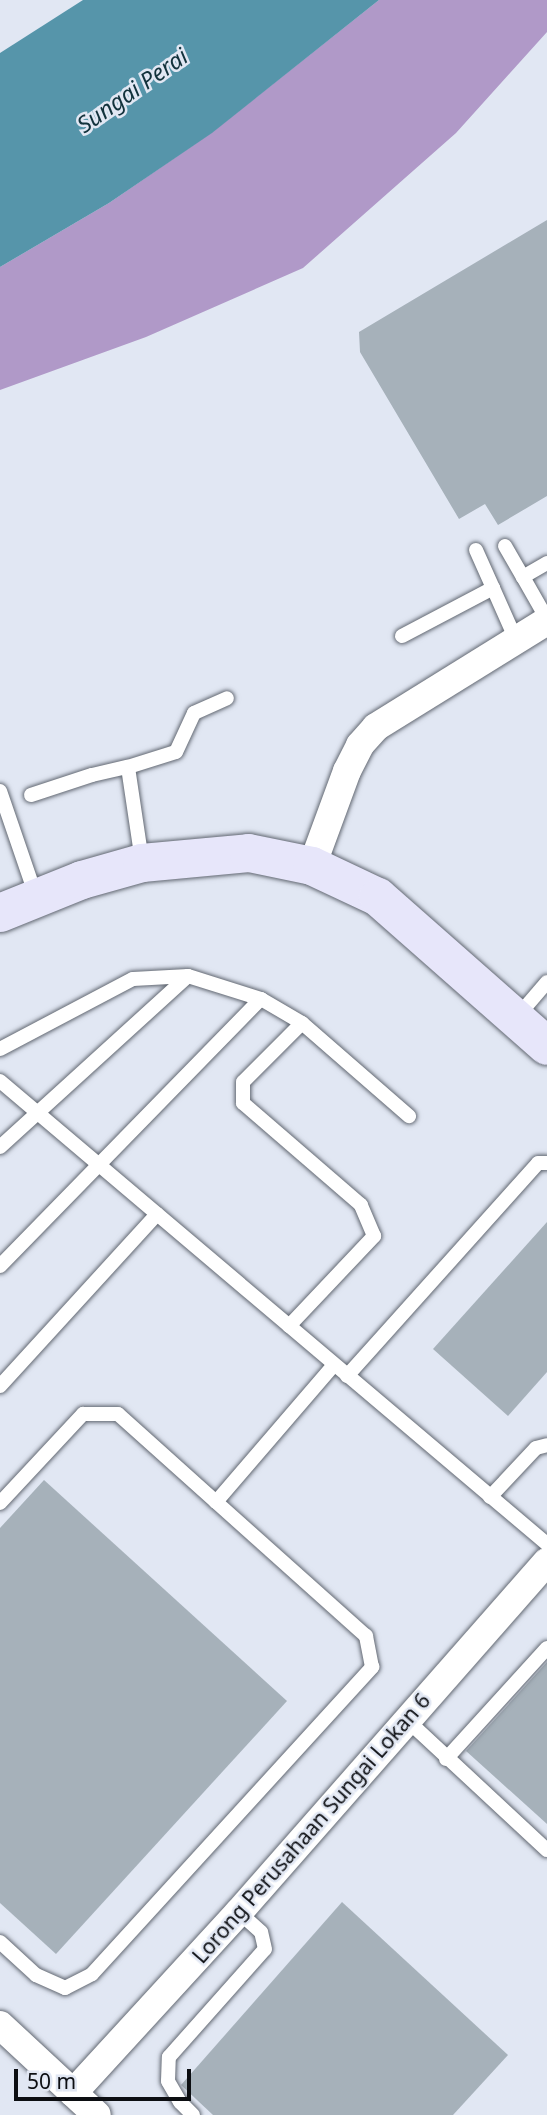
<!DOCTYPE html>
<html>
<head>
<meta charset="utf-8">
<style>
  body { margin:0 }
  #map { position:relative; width:547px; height:2115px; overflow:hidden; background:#e1e7f3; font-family:"Noto Sans",sans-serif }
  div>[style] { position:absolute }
  .forest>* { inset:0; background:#b099c8 }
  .water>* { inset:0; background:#5695aa }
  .building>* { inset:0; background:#a6b1ba }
  .roads { filter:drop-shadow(0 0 2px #626872) drop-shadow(0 0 2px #626872) }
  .lane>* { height:14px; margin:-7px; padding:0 7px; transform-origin:7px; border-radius:7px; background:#fff }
  .street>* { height:28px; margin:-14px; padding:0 14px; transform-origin:14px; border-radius:14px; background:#fff }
  .secondary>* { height:38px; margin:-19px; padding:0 19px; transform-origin:19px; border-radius:19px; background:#e7e6fa }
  span { translate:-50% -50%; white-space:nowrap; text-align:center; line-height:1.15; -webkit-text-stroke:5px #e1e7f3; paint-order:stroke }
  .street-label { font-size:21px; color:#0c0e12 }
  .water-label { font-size:23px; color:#12323c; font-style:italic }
  .scale { position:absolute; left:14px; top:2069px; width:177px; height:32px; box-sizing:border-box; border:4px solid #0c0e12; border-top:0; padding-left:9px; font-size:21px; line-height:24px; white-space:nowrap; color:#0c0e12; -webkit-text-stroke:5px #e1e7f3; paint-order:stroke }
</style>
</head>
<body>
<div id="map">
  <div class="forest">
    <i style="clip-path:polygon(379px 0,547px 0,547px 32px,456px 133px,303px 268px,146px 337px,0 390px,0 267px,109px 203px,211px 133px)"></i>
  </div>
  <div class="water">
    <i style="clip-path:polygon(83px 0,379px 0,212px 133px,109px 203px,0 267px,0 53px)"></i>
  </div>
  <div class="building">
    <i style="clip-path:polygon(547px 220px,547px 496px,498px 525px,485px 504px,459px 519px,360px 352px,359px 332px)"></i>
    <i style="clip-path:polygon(547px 1222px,547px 1372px,508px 1416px,433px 1349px)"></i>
    <i style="clip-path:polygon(44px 1480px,287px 1701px,56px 1954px,0 1903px,0 1528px)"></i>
    <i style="clip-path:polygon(547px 1662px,547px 1824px,466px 1751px)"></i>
    <i style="clip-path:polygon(342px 1902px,508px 2055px,453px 2115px,213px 2115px,181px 2085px)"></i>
  </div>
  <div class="roads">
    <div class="lane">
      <i style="left:505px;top:546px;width:36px;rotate:60deg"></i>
      <i style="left:476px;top:550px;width:42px;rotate:65.9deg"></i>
      <i style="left:547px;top:563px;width:28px;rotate:150deg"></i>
      <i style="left:523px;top:577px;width:48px;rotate:60.3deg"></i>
      <i style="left:402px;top:636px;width:103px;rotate:-27.8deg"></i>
      <i style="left:493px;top:588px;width:57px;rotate:66.1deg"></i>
      <i style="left:0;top:791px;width:111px;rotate:71.1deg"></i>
      <i style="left:31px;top:795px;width:64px;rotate:-18.2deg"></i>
      <i style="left:92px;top:775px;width:37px;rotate:-13deg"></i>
      <i style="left:142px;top:861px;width:95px;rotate:-98.5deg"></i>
      <i style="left:128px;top:767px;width:50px;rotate:-17.4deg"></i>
      <i style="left:176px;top:752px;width:43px;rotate:-65.2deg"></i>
      <i style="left:194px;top:713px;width:36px;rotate:-24deg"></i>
      <i style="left:517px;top:1017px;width:46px;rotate:-49.4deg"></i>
      <i style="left:0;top:1049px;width:150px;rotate:-27.8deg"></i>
      <i style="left:133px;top:979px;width:55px;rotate:-3.1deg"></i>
      <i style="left:188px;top:976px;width:77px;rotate:17.5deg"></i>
      <i style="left:261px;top:999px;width:48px;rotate:30.3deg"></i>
      <i style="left:0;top:1081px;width:717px;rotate:40.25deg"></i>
      <i style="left:0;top:1147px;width:254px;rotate:-42.3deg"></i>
      <i style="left:0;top:1266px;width:373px;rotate:-45.7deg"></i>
      <i style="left:289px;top:1326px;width:124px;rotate:-46.6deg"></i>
      <i style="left:374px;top:1236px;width:34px;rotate:-113deg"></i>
      <i style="left:361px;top:1205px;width:156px;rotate:-139.2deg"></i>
      <i style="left:243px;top:1103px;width:21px;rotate:-90deg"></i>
      <i style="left:243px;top:1082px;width:83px;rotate:-45deg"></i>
      <i style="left:302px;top:1023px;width:142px;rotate:41deg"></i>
      <i style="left:347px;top:1376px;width:286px;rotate:-48.1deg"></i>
      <i style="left:538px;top:1163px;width:9px"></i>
      <i style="left:0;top:1386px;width:233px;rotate:-47.6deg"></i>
      <i style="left:490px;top:1497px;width:67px;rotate:-46.8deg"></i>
      <i style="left:536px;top:1448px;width:11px;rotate:-15deg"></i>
      <i style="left:0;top:1503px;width:122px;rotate:-47deg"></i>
      <i style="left:83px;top:1414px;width:35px"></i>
      <i style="left:118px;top:1414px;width:132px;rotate:41.9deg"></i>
      <i style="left:216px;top:1502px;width:181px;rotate:-49.3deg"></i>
      <i style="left:407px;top:1720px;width:191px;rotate:42.9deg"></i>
      <i style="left:446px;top:1759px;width:150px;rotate:-47.7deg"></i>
      <i style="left:0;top:1942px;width:49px;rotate:42.5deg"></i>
      <i style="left:36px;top:1975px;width:32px;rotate:24deg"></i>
      <i style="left:65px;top:1988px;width:30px;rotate:-27deg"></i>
      <i style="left:92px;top:1974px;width:416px;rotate:-47.6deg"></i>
      <i style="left:372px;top:1667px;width:32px;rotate:-101deg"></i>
      <i style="left:366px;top:1636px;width:201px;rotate:-138.2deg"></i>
      <i style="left:193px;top:2115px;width:18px;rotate:-135deg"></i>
      <i style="left:180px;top:2102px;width:24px;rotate:-120deg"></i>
      <i style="left:168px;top:2081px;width:24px;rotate:-88deg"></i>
      <i style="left:169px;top:2057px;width:144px;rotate:-48.4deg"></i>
      <i style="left:265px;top:1949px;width:17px;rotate:-103deg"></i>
      <i style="left:261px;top:1932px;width:30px;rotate:-138deg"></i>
    </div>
    <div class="street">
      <i style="left:312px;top:866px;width:101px;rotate:-69.8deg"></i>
      <i style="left:347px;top:771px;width:29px;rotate:-63deg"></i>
      <i style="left:360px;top:745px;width:24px;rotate:-48deg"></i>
      <i style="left:376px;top:727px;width:201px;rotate:-31.8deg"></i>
      <i style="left:0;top:2025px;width:132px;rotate:42.9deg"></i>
      <i style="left:73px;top:2093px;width:246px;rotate:-47.5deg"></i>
      <i style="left:239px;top:1912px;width:466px;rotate:-48.7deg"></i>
    </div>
    <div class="secondary">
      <i style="left:0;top:913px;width:88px;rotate:-21.9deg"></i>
      <i style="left:82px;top:880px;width:62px;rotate:-15.8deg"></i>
      <i style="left:142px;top:863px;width:107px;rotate:-5.3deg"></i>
      <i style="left:249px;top:853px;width:64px;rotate:11.7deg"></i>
      <i style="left:312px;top:866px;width:73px;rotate:25.2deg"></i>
      <i style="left:378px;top:897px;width:225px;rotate:41.4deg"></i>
    </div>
  </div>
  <div class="street-label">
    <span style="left:311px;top:1828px;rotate:-49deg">Lorong Perusahaan Sungai Lokan 6</span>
  </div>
  <div class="water-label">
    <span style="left:132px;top:90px;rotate:-35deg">Sungai Perai</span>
  </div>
  <div class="scale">50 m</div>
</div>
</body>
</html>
